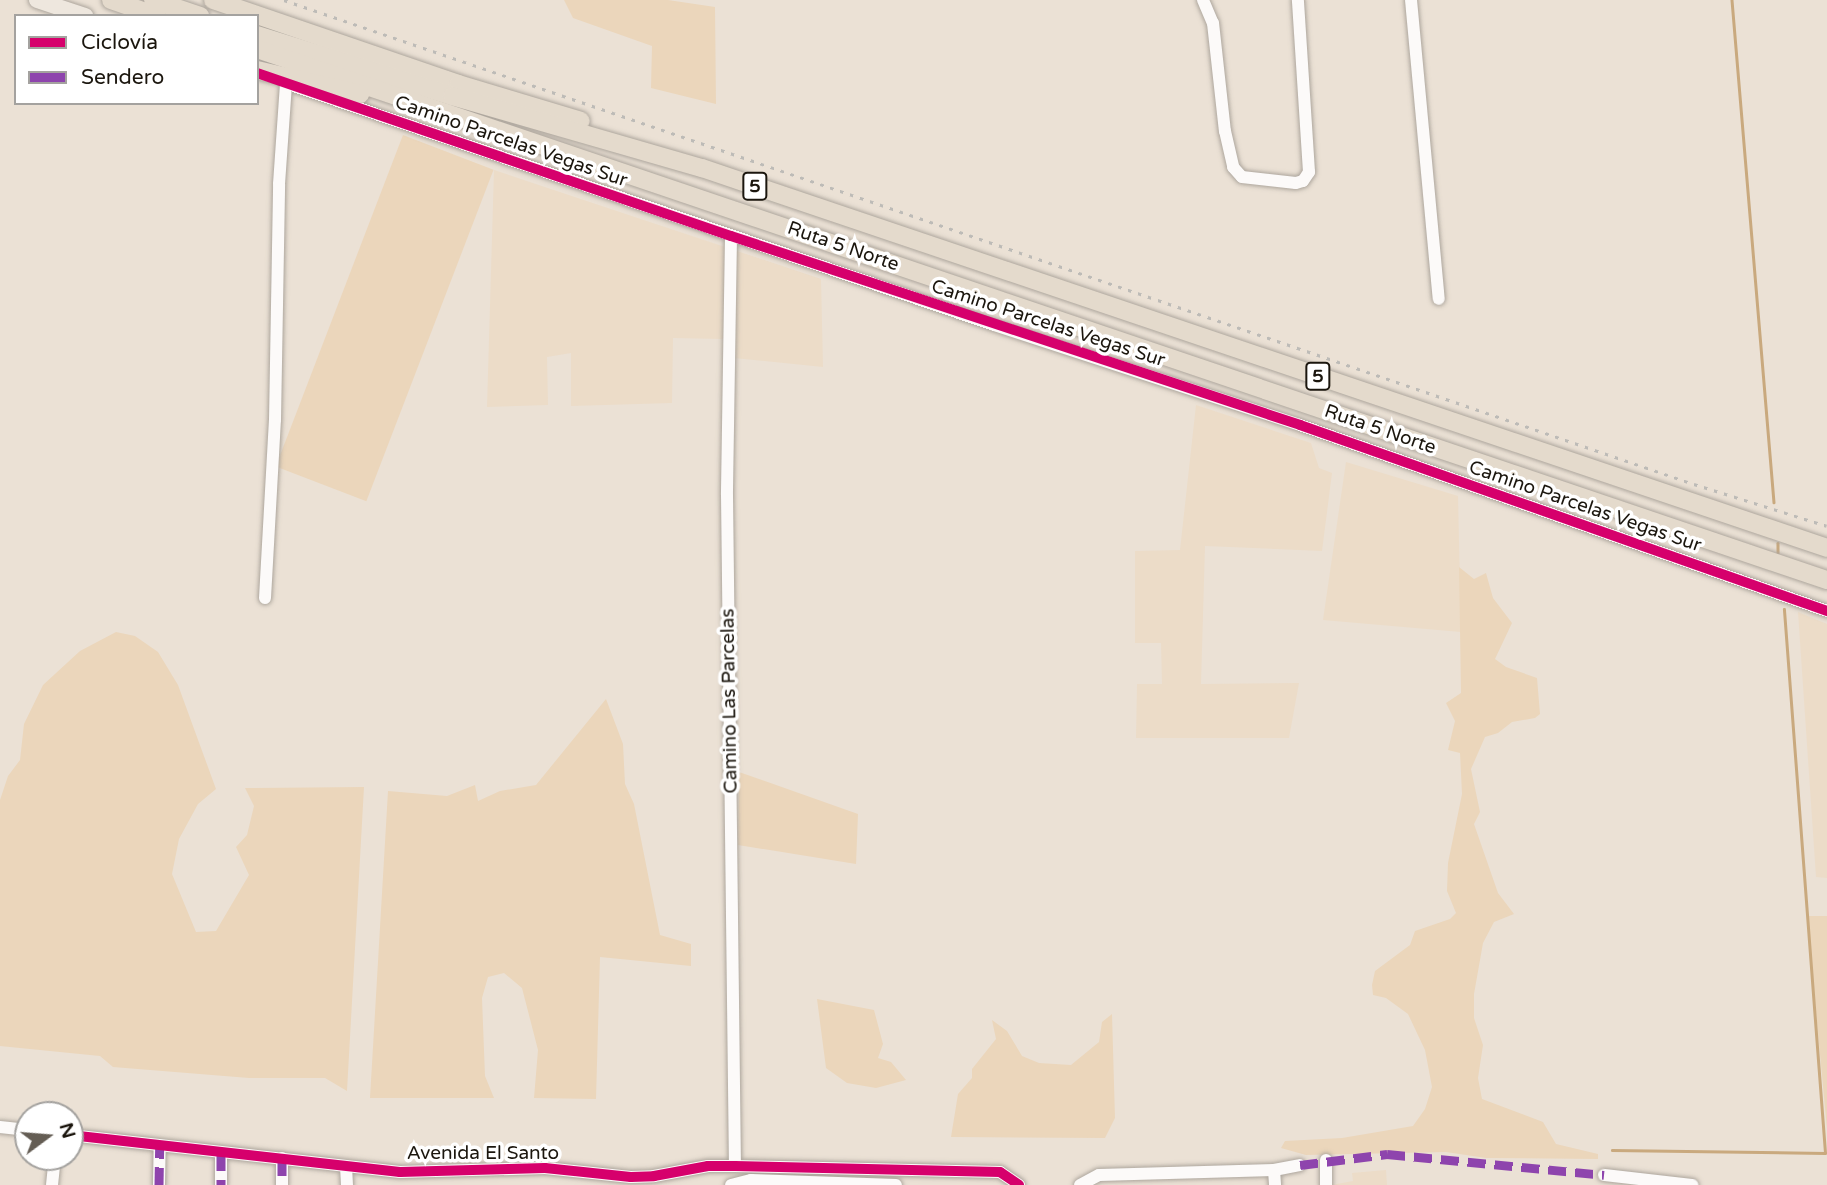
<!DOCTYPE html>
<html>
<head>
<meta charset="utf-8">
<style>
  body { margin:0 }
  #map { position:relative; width:1827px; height:1185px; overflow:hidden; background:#ebe1d5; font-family:"Varela Round",sans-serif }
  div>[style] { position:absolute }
  .built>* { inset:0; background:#ecdcc8 }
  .green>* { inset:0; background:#ebd6bb; transform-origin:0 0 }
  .stream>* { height:2.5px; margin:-1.25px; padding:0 1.25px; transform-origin:1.25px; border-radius:1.25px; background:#c9a97e }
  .roads { filter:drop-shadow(0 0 2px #ada69d) drop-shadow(0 0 2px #ada69d) }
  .minor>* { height:12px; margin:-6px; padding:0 6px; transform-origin:6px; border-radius:6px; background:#fcfaf9 }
  .major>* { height:16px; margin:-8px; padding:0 8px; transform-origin:8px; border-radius:8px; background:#eee7de }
  .highway>* { height:18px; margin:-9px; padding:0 9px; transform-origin:9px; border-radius:9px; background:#e4dacc }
  .rail>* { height:2.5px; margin-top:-1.25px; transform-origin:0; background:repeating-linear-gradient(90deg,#bdbbb7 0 3.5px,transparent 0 10.5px) }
  .quiet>* { height:9px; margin-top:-4.5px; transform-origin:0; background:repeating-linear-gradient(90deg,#8e44ad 0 18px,transparent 0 27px) }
  .cycleway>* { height:10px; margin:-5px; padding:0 5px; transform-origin:5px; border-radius:5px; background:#d6006c }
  span { translate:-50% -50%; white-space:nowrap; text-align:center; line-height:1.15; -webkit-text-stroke:7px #fff; paint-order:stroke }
  .shield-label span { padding:2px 5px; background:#fff; border:2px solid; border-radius:5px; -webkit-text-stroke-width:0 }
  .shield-label { font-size:18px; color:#1b160e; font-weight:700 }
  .street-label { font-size:19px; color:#1b160e }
  .legend { position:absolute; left:14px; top:14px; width:245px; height:91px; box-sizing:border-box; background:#fff; border:2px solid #a4a29f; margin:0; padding:9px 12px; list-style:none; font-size:21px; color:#1b160e }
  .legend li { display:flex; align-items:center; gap:14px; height:35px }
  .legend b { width:35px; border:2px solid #a4a29f }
  .north { position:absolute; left:14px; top:1101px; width:70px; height:70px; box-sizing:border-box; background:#fff; border:2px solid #a4a29f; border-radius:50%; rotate:74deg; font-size:19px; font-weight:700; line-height:28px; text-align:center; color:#1b160e }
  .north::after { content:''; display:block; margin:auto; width:24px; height:32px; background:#645d54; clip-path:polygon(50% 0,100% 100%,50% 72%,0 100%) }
</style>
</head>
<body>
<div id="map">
  <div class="built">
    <i style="clip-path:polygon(494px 170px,821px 279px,823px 367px,724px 357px,723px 339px,673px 338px,672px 403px,571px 406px,571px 353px,547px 357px,548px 405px,487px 407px)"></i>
    <i style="clip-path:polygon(1196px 405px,1311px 443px,1319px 468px,1332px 473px,1322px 551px,1205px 546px,1201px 684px,1299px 683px,1289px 738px,1136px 738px,1137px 684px,1162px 684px,1161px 643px,1135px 643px,1135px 551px,1180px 550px)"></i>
    <i style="clip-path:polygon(1346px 462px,1458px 496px,1461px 632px,1323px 620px)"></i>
    <i style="clip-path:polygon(1798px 612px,1827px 624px,1827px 878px,1816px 877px)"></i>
    <i style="clip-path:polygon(1386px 1170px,1387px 1185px,1331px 1185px,1353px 1181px,1352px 1173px)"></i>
  </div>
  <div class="green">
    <i style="clip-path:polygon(564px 0,668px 0,715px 7px,716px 104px,651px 88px,652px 46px,573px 18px)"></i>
    <i style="left:403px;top:135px;width:97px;height:355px;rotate:21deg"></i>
    <i style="clip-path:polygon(1459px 567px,1474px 579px,1486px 573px,1493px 598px,1512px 623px,1495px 659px,1506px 667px,1537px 678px,1540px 714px,1535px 718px,1512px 722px,1498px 733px,1485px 737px,1471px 769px,1480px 812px,1474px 824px,1498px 893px,1514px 914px,1494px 922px,1483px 943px,1474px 994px,1474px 1018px,1483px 1045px,1478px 1078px,1482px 1099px,1543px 1122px,1556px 1144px,1598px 1154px,1598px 1159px,1486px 1158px,1446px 1152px,1306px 1155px,1281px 1148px,1285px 1141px,1342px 1138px,1413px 1126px,1425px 1109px,1432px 1087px,1425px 1050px,1408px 1014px,1386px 998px,1373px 995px,1372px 985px,1375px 971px,1410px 945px,1415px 931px,1450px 919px,1456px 913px,1447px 891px,1448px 863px,1462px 794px,1460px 753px,1448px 750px,1455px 721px,1446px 703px,1461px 693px)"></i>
    <i style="clip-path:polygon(116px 632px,135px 636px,158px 652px,178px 685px,216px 789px,198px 804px,179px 839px,172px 874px,196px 932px,216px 931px,249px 875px,236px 847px,247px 835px,254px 806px,245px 788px,364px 787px,347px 1091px,325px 1078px,249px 1078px,113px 1067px,100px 1056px,0 1046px,0 800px,8px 776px,20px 760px,24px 724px,43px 685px,80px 651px)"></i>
    <i style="clip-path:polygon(606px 699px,623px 744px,625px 784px,634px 804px,660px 935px,691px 944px,691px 966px,600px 957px,596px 1099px,534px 1098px,538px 1050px,522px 988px,504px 973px,488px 977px,482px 998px,485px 1076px,494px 1098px,370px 1098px,388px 791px,447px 796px,475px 785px,478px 801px,500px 791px,536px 785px)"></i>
    <i style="clip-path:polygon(739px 772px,858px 814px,856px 864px,738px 845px)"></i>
    <i style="clip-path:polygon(1807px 916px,1827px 916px,1827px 1129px)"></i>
    <i style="clip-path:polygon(817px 999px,874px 1010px,883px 1044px,878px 1058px,891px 1062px,906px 1080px,876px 1088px,847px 1083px,826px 1068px)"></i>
    <i style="clip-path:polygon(1112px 1014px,1115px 1118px,1105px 1138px,951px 1137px,958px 1094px,972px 1078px,972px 1069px,996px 1039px,992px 1020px,1007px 1031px,1022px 1056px,1039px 1063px,1071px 1065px,1099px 1042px,1102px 1022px)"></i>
  </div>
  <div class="stream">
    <i style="left:1732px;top:0;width:504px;rotate:85.22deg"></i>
    <i style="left:1778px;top:543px;width:12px;rotate:90deg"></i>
    <i style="left:1612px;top:1150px;width:213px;rotate:0.8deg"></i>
    <i style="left:1825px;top:1153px;width:545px;rotate:-94.32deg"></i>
  </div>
  <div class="roads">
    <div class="minor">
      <i style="left:1203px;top:0;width:25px;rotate:67deg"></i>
      <i style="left:1213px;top:23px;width:109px;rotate:83.7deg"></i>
      <i style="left:1225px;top:131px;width:37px;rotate:77deg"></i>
      <i style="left:1233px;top:167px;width:13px;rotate:48deg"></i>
      <i style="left:1242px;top:177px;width:54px;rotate:6.3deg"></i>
      <i style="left:1296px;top:183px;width:7px;rotate:-16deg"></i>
      <i style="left:1303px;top:181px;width:11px;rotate:-56deg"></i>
      <i style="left:1309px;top:172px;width:172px;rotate:-93.7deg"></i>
      <i style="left:1411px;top:0;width:300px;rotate:84.7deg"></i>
      <i style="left:294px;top:86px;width:740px;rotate:18.85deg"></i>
      <i style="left:994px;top:325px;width:322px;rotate:18.1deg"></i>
      <i style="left:1300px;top:425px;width:559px;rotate:19.44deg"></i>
      <i style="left:731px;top:236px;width:259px;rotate:90.9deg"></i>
      <i style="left:727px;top:495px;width:671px;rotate:89.32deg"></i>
      <i style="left:265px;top:598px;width:178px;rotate:-86.8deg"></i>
      <i style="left:275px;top:420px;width:236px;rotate:-89deg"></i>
      <i style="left:279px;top:184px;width:101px;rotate:-86deg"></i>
      <i style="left:0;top:1127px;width:28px;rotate:6deg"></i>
      <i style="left:70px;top:1135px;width:332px;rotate:6.4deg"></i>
      <i style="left:400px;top:1172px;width:145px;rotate:-1.6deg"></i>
      <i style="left:545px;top:1168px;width:86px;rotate:6deg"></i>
      <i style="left:631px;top:1177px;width:23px;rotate:-2deg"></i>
      <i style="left:654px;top:1176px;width:55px;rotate:-10.5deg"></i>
      <i style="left:708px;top:1166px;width:27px"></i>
      <i style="left:735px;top:1166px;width:265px;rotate:1.3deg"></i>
      <i style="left:1000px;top:1172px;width:23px;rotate:34deg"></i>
      <i style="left:221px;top:1153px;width:32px;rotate:90deg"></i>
      <i style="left:282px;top:1158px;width:27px;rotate:90deg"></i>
      <i style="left:1326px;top:1160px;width:25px;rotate:90deg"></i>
      <i style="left:346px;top:1166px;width:19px;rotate:87deg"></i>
      <i style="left:1274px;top:1170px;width:15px;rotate:86deg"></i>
      <i style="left:1604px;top:1175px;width:89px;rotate:6.5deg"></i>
      <i style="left:52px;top:1185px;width:28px;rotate:-84deg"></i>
      <i style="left:159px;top:1185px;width:39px;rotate:-89deg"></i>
      <i style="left:731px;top:1185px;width:21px;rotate:-14deg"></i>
      <i style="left:751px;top:1180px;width:145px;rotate:2deg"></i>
      <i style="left:1080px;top:1185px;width:21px;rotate:-28deg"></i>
      <i style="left:1099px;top:1175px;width:175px;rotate:-1.6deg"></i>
      <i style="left:1274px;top:1170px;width:26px;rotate:-11deg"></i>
    </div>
    <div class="major">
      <i style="left:37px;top:0;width:51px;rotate:18.4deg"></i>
    </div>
    <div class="highway">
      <i style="left:111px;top:0;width:49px;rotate:19.2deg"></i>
      <i style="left:153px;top:0;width:50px;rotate:18.8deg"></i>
      <i style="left:213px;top:0;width:259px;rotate:18.9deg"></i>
      <i style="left:458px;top:84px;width:128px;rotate:16.7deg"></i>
      <i style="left:257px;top:35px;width:204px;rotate:17.4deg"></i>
      <i style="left:452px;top:96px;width:260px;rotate:16.1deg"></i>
      <i style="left:702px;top:168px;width:1187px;rotate:18.66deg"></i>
      <i style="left:257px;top:49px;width:1657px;rotate:18.69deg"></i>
      <i style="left:257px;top:70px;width:106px;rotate:13.1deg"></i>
    </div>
  </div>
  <div class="rail">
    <i style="left:284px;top:0;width:1491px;rotate:18.95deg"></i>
    <i style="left:1694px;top:484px;width:139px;rotate:17.5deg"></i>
  </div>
  <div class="quiet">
    <i style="left:221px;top:1153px;width:32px;rotate:90deg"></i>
    <i style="left:282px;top:1158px;width:27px;rotate:90deg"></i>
    <i style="left:1300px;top:1165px;width:88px;rotate:-7.2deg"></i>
    <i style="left:1387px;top:1154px;width:218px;rotate:5.5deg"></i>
    <i style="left:159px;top:1185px;width:39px;rotate:-89deg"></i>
  </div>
  <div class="cycleway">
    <i style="left:257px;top:73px;width:501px;rotate:18.98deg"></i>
    <i style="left:731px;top:236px;width:600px;rotate:18.37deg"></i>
    <i style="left:1300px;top:425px;width:559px;rotate:19.44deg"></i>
    <i style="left:70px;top:1135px;width:332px;rotate:6.4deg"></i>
    <i style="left:400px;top:1172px;width:145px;rotate:-1.6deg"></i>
    <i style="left:545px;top:1168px;width:86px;rotate:6deg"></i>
    <i style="left:631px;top:1177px;width:23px;rotate:-2deg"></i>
    <i style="left:654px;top:1176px;width:55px;rotate:-10.5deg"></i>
    <i style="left:708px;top:1166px;width:27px"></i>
    <i style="left:735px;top:1166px;width:265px;rotate:1.3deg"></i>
    <i style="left:1000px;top:1172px;width:23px;rotate:34deg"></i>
  </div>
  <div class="shield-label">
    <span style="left:755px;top:186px">5</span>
    <span style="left:1318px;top:376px">5</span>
  </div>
  <div class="street-label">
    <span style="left:511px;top:142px;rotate:19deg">Camino Parcelas Vegas Sur</span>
    <span style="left:843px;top:247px;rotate:19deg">Ruta 5 Norte</span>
    <span style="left:1048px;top:324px;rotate:18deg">Camino Parcelas Vegas Sur</span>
    <span style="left:1380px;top:430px;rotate:19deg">Ruta 5 Norte</span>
    <span style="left:1585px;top:507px;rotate:19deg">Camino Parcelas Vegas Sur</span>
    <span style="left:730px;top:701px;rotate:-91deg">Camino Las Parcelas</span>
    <span style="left:483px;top:1154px">Avenida El Santo</span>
  </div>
  <ul class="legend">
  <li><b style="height:9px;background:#d6006c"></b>Ciclovía</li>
  <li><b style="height:9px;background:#8e44ad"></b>Sendero</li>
  </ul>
  <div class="north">N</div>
</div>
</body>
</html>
